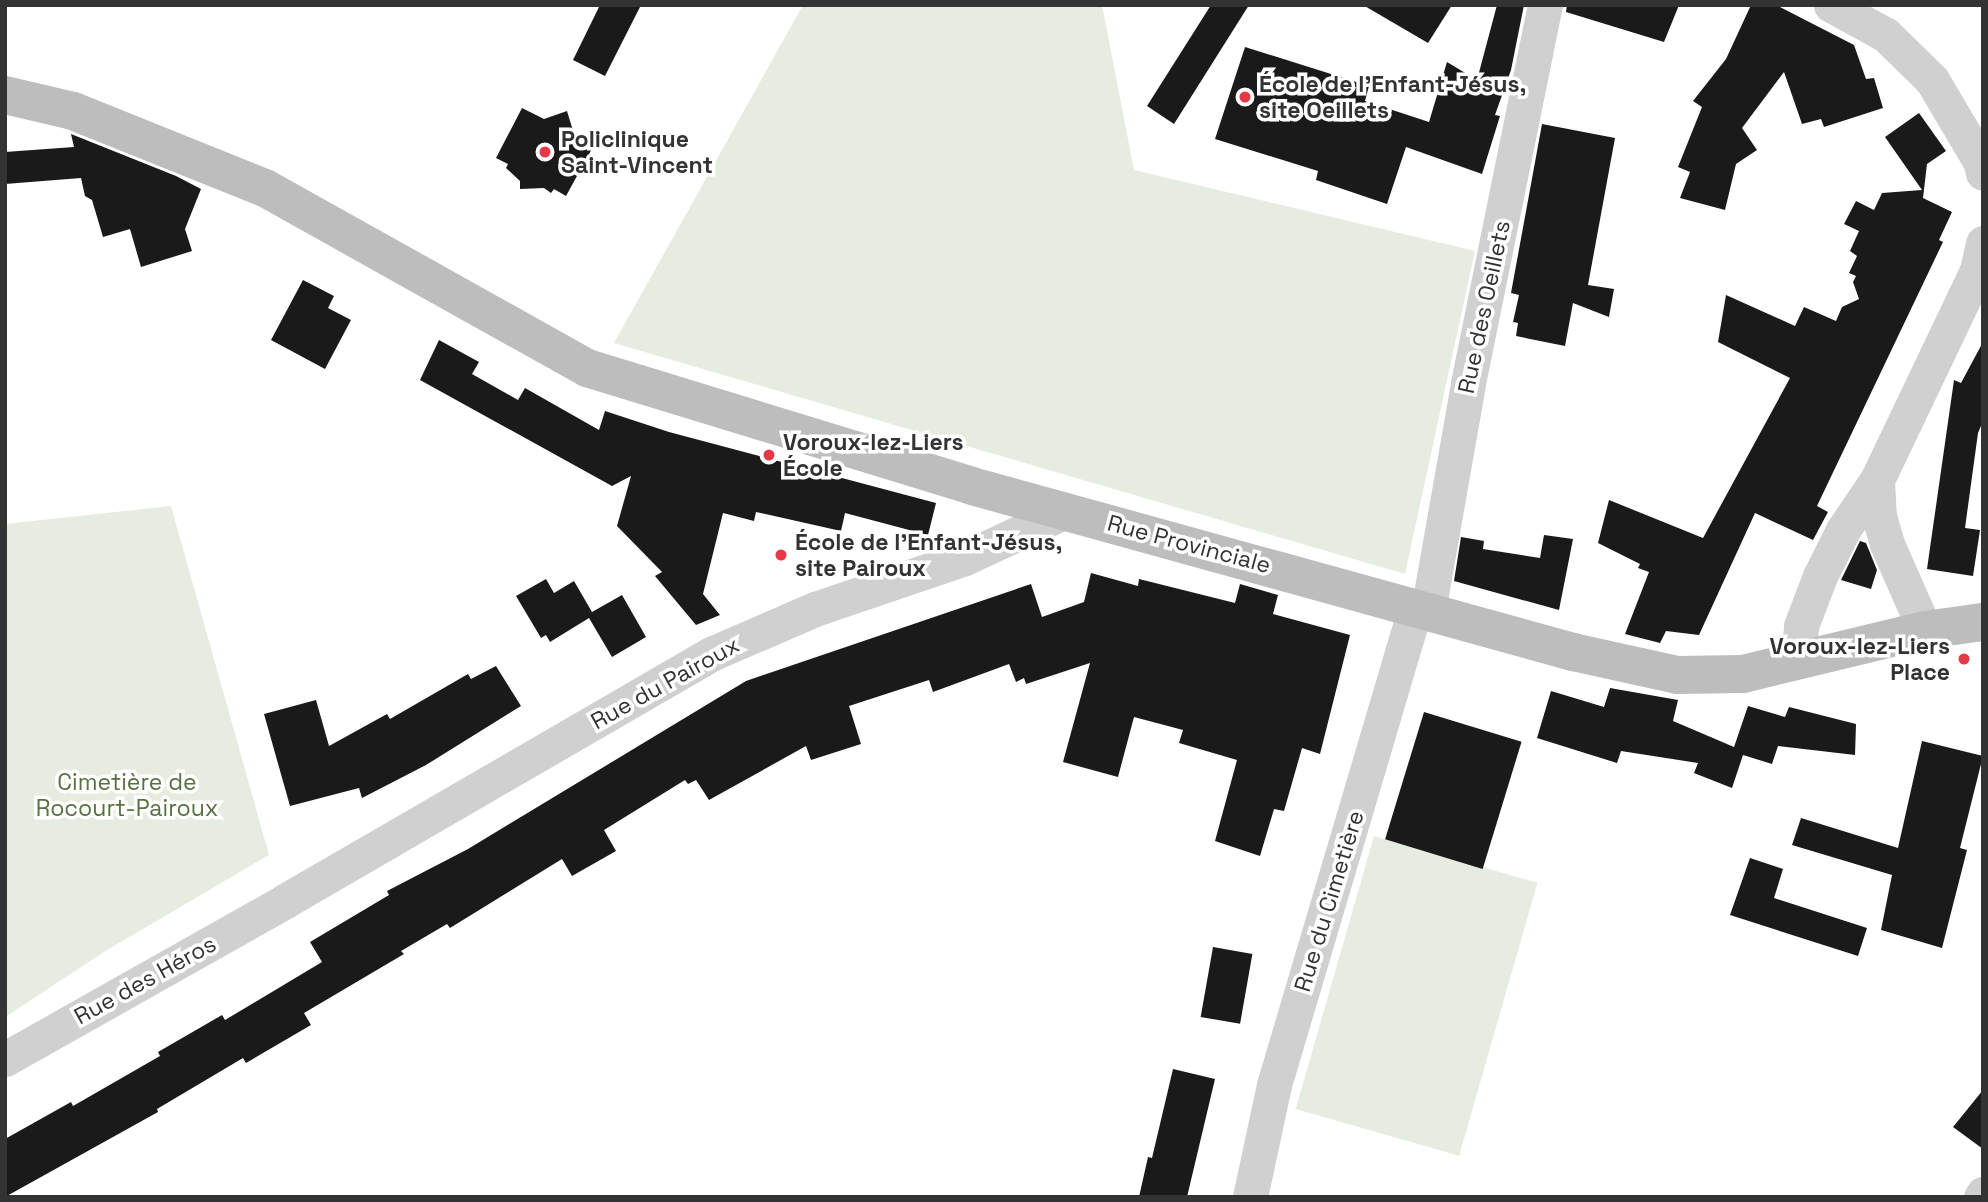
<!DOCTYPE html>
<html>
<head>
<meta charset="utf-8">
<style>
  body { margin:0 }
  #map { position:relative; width:1988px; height:1202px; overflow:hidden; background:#fff; font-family:"Space Grotesk",sans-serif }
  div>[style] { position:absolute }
  .green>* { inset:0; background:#e6ecdf; transform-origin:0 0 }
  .building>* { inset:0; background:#1a1a1a; transform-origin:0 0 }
  .street>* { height:35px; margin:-17.5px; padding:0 17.5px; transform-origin:17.5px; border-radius:17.5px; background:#d0d0d0 }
  .secondary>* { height:38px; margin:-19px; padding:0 19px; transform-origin:19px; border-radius:19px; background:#bdbdbd }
  .dots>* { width:19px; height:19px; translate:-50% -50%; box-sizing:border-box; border:4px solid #fff; border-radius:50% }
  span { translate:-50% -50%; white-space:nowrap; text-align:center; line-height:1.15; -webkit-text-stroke:7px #fff; paint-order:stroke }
  .poi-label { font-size:23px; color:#333; font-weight:700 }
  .left { translate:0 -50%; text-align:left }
  .right { translate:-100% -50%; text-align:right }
  .street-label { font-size:23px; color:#333 }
  .park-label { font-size:23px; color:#56703f }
  .frame { position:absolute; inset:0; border:7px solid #333; pointer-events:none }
</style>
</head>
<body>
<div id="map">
  <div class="green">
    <i style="clip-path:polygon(803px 5px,1102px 5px,1134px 170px,1475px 251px,1405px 574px,614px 343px)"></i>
    <i style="clip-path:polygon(171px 506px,269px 855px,107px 950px,5px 1017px,5px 524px)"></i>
    <i style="left:1374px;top:836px;width:170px;height:284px;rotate:16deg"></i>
  </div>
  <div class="building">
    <i style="clip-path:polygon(600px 5px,641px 5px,605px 76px,573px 60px)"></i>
    <i style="clip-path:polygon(1211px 5px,1249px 5px,1174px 124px,1147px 106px)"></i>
    <i style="clip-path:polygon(1363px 5px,1452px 5px,1428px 43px)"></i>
    <i style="clip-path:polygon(1497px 5px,1524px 5px,1511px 70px,1495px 115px,1500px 116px,1482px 174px,1406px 147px,1387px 204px,1316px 180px,1318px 171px,1215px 139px,1245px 47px,1369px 86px,1365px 101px,1429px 122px,1447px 62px,1477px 80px)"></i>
    <i style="clip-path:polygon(1567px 5px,1679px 5px,1664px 42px,1566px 12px)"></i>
    <i style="clip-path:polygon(1751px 5px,1776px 5px,1854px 45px,1866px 79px,1874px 78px,1883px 108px,1824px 127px,1821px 119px,1802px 124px,1784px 72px,1742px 128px,1757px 150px,1736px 164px,1725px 210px,1680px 198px,1690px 172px,1678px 167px,1702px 107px,1693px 101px,1726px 59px)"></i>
    <i style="clip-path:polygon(522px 108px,544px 119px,567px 111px,574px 134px,594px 145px,566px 196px,554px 189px,551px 193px,544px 188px,520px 189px,520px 181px,506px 168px,508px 164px,496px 158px)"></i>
    <i style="clip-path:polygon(1919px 113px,1946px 151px,1927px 164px,1923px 198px,1952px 212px,1939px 240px,1943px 242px,1817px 506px,1828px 512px,1813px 540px,1755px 513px,1699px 635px,1666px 631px,1660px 643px,1625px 634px,1649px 572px,1638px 568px,1640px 564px,1598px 543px,1609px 500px,1703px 538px,1790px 378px,1718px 342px,1726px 295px,1795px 326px,1804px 307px,1836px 321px,1842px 307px,1859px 299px,1853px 282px,1856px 276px,1849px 273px,1857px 256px,1850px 251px,1859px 231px,1844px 224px,1856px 201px,1874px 210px,1882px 193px,1922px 190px,1885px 137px)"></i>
    <i style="clip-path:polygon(1542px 124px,1615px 138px,1588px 285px,1614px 289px,1609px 317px,1573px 303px,1565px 346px,1516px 336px,1518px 323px,1513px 322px,1519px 295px,1511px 293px)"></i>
    <i style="clip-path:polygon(71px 134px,176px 176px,201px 189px,185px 229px,192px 251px,141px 267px,130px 229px,103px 237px,92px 200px,85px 196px,81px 178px,5px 184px,5px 152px,74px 147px)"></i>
    <i style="clip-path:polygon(303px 280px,334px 296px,328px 308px,351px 320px,325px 369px,271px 340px)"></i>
    <i style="clip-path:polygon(439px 340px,479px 362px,472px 374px,518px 400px,525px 388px,599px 430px,605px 411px,669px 432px,936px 503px,928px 535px,845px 513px,841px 531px,756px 512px,754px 521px,723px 513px,703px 594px,720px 615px,696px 625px,655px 576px,662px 572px,617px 526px,631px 476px,612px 486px,420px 380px)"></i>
    <i style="clip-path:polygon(1983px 342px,1983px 421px,1978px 433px,1965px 528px,1980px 530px,1973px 576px,1927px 569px,1954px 380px,1961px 383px)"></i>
    <i style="clip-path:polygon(1544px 535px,1573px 539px,1559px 610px,1454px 581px,1461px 537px,1484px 541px,1483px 549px,1540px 558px)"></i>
    <i style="clip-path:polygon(1860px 541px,1866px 543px,1877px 570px,1871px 589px,1841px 580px)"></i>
    <i style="clip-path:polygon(1091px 573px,1138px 586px,1139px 579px,1235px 603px,1240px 584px,1278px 595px,1273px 614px,1350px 635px,1320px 754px,1302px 748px,1284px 811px,1274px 809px,1260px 856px,1215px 841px,1237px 760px,1179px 743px,1183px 730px,1134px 717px,1118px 777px,1063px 762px,1090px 663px,1026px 684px,1024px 678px,1016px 682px,1009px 664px,933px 692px,929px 680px,849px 706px,861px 744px,811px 760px,806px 746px,709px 800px,696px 780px,688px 784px,685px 780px,604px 830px,616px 851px,572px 876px,562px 859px,450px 928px,447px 924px,401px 951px,404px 954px,304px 1013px,311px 1025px,246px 1063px,243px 1058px,157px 1109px,158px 1112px,5px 1197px,5px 1139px,71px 1102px,73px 1106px,160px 1056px,158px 1052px,222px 1015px,225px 1020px,322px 962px,310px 942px,389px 895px,387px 891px,468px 849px,746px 681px,1031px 584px,1042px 617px,1084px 602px)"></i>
    <i style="clip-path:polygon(546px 579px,554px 593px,574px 581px,592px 612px,622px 595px,646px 637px,612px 657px,589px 618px,550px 642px,546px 635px,541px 638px,516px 596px)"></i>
    <i style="clip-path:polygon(496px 666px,521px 706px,426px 765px,362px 798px,359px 788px,290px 806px,264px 714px,316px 700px,329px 746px,387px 714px,390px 719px,468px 674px,471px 679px)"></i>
    <i style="clip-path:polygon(1610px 688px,1678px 700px,1673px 721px,1734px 747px,1748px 706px,1785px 717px,1789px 707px,1856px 724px,1855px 755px,1778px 746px,1772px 764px,1743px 755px,1732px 788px,1694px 773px,1698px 763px,1621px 751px,1617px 763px,1537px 738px,1551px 691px,1604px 707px)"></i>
    <i style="left:1424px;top:712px;width:102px;height:133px;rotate:17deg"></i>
    <i style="clip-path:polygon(1922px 741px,1983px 756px,1960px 848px,1967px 850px,1942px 948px,1881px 930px,1892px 875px,1792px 845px,1801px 818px,1898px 848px)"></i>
    <i style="clip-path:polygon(1750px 858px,1783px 869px,1774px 898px,1867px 928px,1858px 956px,1730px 915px)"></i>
    <i style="left:1213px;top:947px;width:40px;height:71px;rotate:10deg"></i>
    <i style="clip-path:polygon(1173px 1069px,1215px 1079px,1187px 1197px,1139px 1197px,1148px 1157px,1152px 1158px)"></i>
    <i style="clip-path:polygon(1983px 1090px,1983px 1149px,1953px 1127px)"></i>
  </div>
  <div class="street">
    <i style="left:1831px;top:5px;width:63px;rotate:28.6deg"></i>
    <i style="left:1886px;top:35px;width:64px;rotate:44.4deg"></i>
    <i style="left:1932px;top:80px;width:96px;rotate:59.4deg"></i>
    <i style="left:1981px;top:163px;width:10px;rotate:79deg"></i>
    <i style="left:1877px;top:480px;width:36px;rotate:87deg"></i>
    <i style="left:1879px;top:516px;width:29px;rotate:74deg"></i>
    <i style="left:1887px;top:544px;width:94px;rotate:66.2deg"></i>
    <i style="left:1428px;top:611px;width:231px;rotate:-80deg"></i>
    <i style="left:1468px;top:383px;width:386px;rotate:-78.5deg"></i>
    <i style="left:1797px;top:661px;width:35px;rotate:-83deg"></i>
    <i style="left:1801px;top:626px;width:53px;rotate:-69.2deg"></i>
    <i style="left:1820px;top:576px;width:51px;rotate:-63.4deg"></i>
    <i style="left:1843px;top:530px;width:60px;rotate:-55.8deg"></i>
    <i style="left:1877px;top:480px;width:233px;rotate:-64.5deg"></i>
    <i style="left:1977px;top:270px;width:28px;rotate:-77deg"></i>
    <i style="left:5px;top:1059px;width:322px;rotate:-29.4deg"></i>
    <i style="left:285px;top:901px;width:492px;rotate:-30.1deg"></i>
    <i style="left:711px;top:654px;width:113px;rotate:-23.4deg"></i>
    <i style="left:815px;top:609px;width:158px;rotate:-18.8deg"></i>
    <i style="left:965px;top:558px;width:111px;rotate:-25deg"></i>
    <i style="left:1250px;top:1197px;width:115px;rotate:-77.9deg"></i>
    <i style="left:1274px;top:1085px;width:499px;rotate:-73.5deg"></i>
    <i style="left:1981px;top:1197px;width:4px;rotate:-56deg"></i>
  </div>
  <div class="secondary">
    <i style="left:5px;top:95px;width:70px;rotate:13.2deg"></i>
    <i style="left:73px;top:111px;width:207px;rotate:21.9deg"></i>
    <i style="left:265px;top:188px;width:369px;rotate:29.2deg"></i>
    <i style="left:587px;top:368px;width:403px;rotate:17deg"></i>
    <i style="left:972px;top:486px;width:624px;rotate:15.44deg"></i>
    <i style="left:1573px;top:652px;width:107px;rotate:12.4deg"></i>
    <i style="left:1678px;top:675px;width:65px;rotate:-0.9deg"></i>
    <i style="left:1743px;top:674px;width:187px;rotate:-13.6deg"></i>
    <i style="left:1925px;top:630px;width:59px;rotate:-7.9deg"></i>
  </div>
  <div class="dots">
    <i style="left:1245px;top:97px;background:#e63946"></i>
    <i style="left:545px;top:152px;background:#e63946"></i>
    <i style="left:769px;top:455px;background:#e63946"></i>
    <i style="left:781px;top:555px;background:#e63946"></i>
    <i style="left:1964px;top:659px;background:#e63946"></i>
  </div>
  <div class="poi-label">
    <span class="left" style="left:1259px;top:97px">École de l'Enfant-Jésus,<br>site Oeillets</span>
    <span class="left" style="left:561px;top:152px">Policlinique<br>Saint-Vincent</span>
    <span class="left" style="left:783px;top:455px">Voroux-lez-Liers<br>École</span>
    <span class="left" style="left:795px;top:555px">École de l'Enfant-Jésus,<br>site Pairoux</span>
    <span class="right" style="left:1950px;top:659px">Voroux-lez-Liers<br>Place</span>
  </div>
  <div class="street-label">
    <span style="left:1484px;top:307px;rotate:-78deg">Rue des Oeillets</span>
    <span style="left:1189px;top:544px;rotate:15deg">Rue Provinciale</span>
    <span style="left:665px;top:683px;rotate:-29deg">Rue du Pairoux</span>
    <span style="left:1329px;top:901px;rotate:-73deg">Rue du Cimetière</span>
    <span style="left:145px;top:980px;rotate:-29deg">Rue des Héros</span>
  </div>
  <div class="park-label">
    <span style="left:127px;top:795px">Cimetière de<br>Rocourt-Pairoux</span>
  </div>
  <div class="frame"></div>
</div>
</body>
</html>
